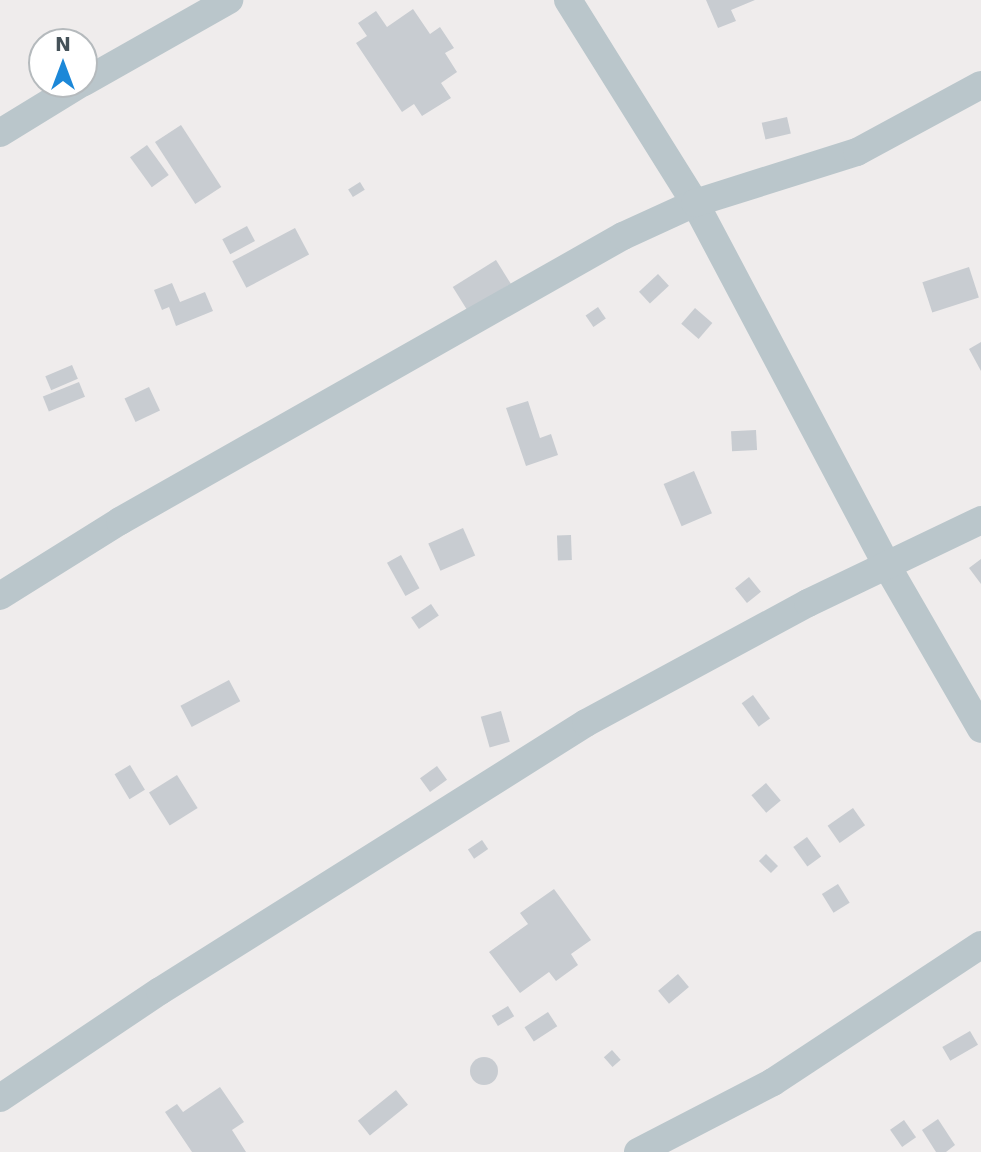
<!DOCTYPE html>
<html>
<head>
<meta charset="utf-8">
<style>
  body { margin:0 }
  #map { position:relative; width:981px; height:1152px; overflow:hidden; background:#efecec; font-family:"DejaVu Sans",sans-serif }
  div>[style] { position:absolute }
  .building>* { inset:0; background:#c8ccd1; transform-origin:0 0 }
  .round { border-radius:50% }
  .minor>* { height:28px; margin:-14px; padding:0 14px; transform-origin:14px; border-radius:14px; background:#bac6cb }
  span { translate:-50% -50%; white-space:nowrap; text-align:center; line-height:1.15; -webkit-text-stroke:7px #fff; paint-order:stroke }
  .north { position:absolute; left:28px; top:28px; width:70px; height:70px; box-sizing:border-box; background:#fff; border:2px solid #b5babd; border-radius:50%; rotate:0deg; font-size:19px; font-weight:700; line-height:28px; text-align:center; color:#455259 }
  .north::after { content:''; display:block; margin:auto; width:24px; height:32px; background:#1c88d8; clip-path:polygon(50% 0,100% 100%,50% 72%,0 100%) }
</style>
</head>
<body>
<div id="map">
  <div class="building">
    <i style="clip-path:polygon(706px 0,755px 0,731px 10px,736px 21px,718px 28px)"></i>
    <i style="clip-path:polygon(413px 9px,430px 34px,440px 27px,454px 48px,445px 53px,457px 72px,441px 83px,451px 98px,422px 116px,414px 104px,402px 112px,356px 43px,367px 36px,358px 23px,376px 11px,387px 27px)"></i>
    <i style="left:787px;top:117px;width:17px;height:26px;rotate:77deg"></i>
    <i style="left:181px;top:125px;width:74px;height:31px;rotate:57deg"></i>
    <i style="left:147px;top:145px;width:37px;height:21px;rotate:54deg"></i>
    <i style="left:360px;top:182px;width:9px;height:14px;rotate:58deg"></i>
    <i style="left:247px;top:226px;width:17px;height:28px;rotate:62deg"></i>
    <i style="left:295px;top:228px;width:30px;height:71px;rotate:62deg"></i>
    <i style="left:496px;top:260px;width:28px;height:51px;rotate:58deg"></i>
    <i style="left:969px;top:267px;width:32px;height:49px;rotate:72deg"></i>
    <i style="left:658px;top:274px;width:16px;height:26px;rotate:47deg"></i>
    <i style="clip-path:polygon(172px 283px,180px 302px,205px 292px,213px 311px,176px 326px,169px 307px,162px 310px,154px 290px)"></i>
    <i style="left:598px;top:307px;width:14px;height:15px;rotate:56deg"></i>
    <i style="left:695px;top:308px;width:23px;height:21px;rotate:41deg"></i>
    <i style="clip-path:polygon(981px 342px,981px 371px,969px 349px)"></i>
    <i style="left:72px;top:365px;width:15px;height:29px;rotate:67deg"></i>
    <i style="left:79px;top:382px;width:16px;height:39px;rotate:68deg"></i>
    <i style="left:149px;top:387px;width:26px;height:27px;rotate:65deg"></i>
    <i style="clip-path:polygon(528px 401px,540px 438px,551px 434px,558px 455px,526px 466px,506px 408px)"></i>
    <i style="left:756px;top:430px;width:20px;height:25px;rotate:87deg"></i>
    <i style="left:694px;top:471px;width:46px;height:33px;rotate:67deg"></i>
    <i style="left:463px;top:528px;width:30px;height:38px;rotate:66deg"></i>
    <i style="left:571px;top:535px;width:25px;height:14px;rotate:88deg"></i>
    <i style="left:401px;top:555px;width:38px;height:16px;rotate:61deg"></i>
    <i style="clip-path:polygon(981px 559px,981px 584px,969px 568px)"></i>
    <i style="left:749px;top:577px;width:19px;height:18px;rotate:51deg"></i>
    <i style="left:431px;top:604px;width:14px;height:24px;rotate:56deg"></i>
    <i style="left:229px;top:680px;width:24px;height:55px;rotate:62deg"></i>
    <i style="left:753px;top:695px;width:29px;height:14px;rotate:54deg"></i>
    <i style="left:501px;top:711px;width:32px;height:21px;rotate:74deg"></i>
    <i style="left:130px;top:765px;width:29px;height:18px;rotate:59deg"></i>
    <i style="left:437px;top:766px;width:17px;height:21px;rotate:54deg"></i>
    <i style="left:177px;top:775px;width:39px;height:33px;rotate:58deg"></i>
    <i style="left:766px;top:783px;width:23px;height:19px;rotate:50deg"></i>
    <i style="left:853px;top:808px;width:21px;height:31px;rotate:55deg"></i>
    <i style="left:807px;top:837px;width:24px;height:17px;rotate:54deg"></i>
    <i style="left:482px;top:840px;width:11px;height:17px;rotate:56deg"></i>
    <i style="left:766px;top:854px;width:17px;height:10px;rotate:45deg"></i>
    <i style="left:838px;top:884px;width:22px;height:19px;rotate:58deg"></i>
    <i style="clip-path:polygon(554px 889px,591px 940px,571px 954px,578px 965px,556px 981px,549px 972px,520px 993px,489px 952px,528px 924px,520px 913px)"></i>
    <i style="left:678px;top:974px;width:17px;height:26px;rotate:50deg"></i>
    <i style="left:508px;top:1006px;width:12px;height:19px;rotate:59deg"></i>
    <i style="left:548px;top:1012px;width:17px;height:28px;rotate:57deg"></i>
    <i style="left:970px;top:1031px;width:16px;height:32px;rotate:60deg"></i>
    <i style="left:612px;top:1050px;width:13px;height:11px;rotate:48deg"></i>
    <i class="round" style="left:470px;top:1057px;width:28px;height:28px"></i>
    <i style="clip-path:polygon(220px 1087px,244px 1122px,232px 1130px,246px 1152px,192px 1152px,165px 1112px,177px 1104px,183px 1112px)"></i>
    <i style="left:396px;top:1090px;width:19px;height:49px;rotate:51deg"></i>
    <i style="clip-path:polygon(938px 1119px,955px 1145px,946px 1152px,936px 1152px,922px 1130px)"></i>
    <i style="left:904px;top:1120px;width:21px;height:17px;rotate:55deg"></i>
  </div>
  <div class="minor">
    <i style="left:568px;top:0;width:239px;rotate:58deg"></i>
    <i style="left:695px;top:203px;width:411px;rotate:62.1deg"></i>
    <i style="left:887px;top:566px;width:188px;rotate:60deg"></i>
    <i style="left:84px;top:82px;width:167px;rotate:-29.5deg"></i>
    <i style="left:0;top:133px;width:94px;rotate:-31.5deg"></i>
    <i style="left:0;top:596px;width:142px;rotate:-32deg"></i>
    <i style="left:120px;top:521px;width:578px;rotate:-29.54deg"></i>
    <i style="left:623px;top:236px;width:79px;rotate:-24.6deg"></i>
    <i style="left:695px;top:203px;width:170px;rotate:-17.5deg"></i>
    <i style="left:857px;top:152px;width:141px;rotate:-28.4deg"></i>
    <i style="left:0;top:1098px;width:192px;rotate:-33.8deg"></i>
    <i style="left:160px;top:991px;width:503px;rotate:-32.17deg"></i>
    <i style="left:586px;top:723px;width:252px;rotate:-28.4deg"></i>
    <i style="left:808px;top:603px;width:192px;rotate:-25.6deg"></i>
    <i style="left:638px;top:1152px;width:152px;rotate:-27.4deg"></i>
    <i style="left:773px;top:1082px;width:249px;rotate:-33.4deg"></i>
  </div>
  <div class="north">N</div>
</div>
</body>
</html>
